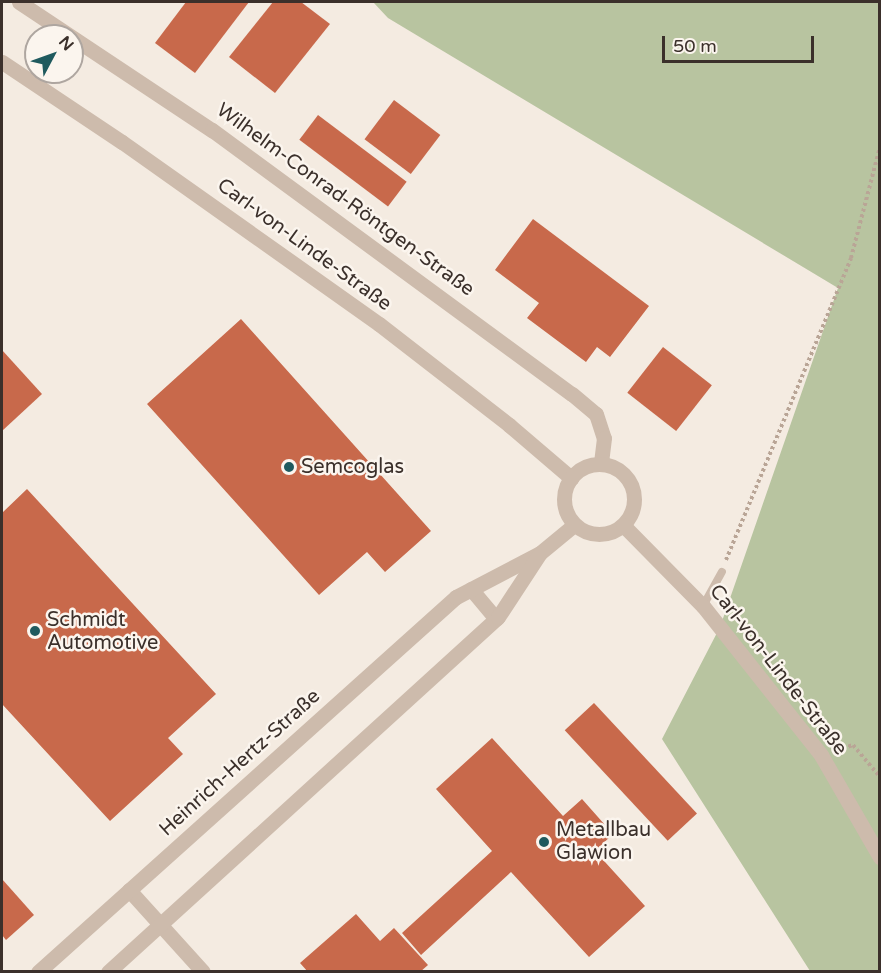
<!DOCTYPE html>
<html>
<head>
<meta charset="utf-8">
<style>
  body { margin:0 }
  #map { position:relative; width:881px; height:973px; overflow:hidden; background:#f4ebe1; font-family:"Varela Round",sans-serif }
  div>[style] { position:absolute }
  .green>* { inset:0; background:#b8c4a0 }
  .building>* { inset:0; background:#c8694b; transform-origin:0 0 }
  .path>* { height:4px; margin-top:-2px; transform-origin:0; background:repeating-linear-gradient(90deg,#b9a596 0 3px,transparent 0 6px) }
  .service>* { height:8px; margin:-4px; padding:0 4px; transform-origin:4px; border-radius:4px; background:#cdbbac }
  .minor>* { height:15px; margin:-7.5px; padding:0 7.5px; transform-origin:7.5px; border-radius:7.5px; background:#cdbbac }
  .minor>.ring { margin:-7.5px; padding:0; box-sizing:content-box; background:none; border:15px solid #cdbbac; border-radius:50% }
  .dots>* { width:16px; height:16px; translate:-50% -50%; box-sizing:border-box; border:3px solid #fbf5ee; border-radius:50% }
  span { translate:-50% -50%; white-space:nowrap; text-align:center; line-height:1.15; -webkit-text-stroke:5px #fbf5ee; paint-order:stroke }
  .street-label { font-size:20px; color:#3b302b }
  .poi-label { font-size:20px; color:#3b302b }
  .left { translate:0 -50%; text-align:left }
  .frame { position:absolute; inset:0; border:3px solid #3b302b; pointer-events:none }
  .north { position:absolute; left:24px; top:24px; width:60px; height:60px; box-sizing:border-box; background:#fbf5ee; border:2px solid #aea6a0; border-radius:50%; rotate:49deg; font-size:16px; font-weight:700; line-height:24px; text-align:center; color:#3b302b }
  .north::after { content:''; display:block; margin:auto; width:21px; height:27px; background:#1f5a5e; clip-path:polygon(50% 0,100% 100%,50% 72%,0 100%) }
  .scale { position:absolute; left:662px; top:36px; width:152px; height:27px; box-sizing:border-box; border:3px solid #3b302b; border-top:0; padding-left:8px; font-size:18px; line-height:21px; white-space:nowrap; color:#3b302b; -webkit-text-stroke:4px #fbf5ee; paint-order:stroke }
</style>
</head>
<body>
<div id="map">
  <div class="green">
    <i style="clip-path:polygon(373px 2px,879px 2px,879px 971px,810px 971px,662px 739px,720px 627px,838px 288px,388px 18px)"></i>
  </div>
  <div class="building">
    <i style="clip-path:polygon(186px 2px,249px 2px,195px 73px,155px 43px)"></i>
    <i style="clip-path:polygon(273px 2px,301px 2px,330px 24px,275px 93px,229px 57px)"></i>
    <i style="left:394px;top:100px;width:58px;height:49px;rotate:37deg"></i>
    <i style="left:318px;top:115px;width:111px;height:31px;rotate:37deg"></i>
    <i style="clip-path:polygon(533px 219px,649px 306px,610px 357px,597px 347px,586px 362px,527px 318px,539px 303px,495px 270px)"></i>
    <i style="clip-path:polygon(241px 319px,431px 531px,385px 572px,367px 552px,319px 595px,147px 404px)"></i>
    <i style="left:663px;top:347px;width:62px;height:58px;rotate:38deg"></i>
    <i style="clip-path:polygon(2px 350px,42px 394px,2px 431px)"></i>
    <i style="clip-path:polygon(27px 489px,216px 694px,168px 738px,183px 754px,110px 821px,2px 704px,2px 513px)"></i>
    <i style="left:594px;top:703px;width:151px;height:40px;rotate:47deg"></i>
    <i style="clip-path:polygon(492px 738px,563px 816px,582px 799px,613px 834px,595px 851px,645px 906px,589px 957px,511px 872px,421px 955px,402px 933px,492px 851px,436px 789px)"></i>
    <i style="clip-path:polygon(2px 879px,34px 915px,6px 940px,2px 935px)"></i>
    <i style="clip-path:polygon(356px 914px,380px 941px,394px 928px,428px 965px,420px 972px,308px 972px,300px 963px)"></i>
  </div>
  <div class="path">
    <i style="left:726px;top:560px;width:327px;rotate:-67.5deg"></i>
    <i style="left:851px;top:258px;width:115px;rotate:-75.4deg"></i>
    <i style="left:837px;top:750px;width:17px;rotate:-17deg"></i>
    <i style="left:853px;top:745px;width:42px;rotate:49.8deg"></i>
  </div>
  <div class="service">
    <i style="left:703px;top:606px;width:39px;rotate:-61deg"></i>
  </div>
  <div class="minor">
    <i style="left:19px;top:2px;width:232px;rotate:33.6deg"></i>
    <i style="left:212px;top:130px;width:446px;rotate:36.3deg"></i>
    <i style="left:572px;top:394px;width:31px;rotate:40deg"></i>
    <i style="left:596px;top:414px;width:25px;rotate:72deg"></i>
    <i style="left:604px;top:438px;width:26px;rotate:97deg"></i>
    <i style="left:2px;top:62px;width:144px;rotate:33.7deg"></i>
    <i style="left:122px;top:142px;width:315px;rotate:35.3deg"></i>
    <i style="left:379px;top:324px;width:165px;rotate:37.8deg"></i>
    <i style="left:509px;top:425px;width:82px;rotate:40.5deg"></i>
    <i class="ring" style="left:564px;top:464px;width:55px;height:55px"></i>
    <i style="left:623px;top:525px;width:114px;rotate:45.4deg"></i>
    <i style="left:703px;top:606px;width:190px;rotate:51.6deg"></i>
    <i style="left:821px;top:755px;width:118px;rotate:60deg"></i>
    <i style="left:471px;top:589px;width:39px;rotate:50deg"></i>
    <i style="left:129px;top:890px;width:110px;rotate:47.9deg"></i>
    <i style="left:38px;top:972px;width:562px;rotate:-41.9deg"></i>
    <i style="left:456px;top:597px;width:95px;rotate:-27.6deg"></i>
    <i style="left:540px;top:553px;width:44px;rotate:-39.5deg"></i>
    <i style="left:108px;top:972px;width:527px;rotate:-42.31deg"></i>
    <i style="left:498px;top:617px;width:73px;rotate:-56.7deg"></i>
  </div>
  <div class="dots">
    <i style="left:289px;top:467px;background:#1f5a5e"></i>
    <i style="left:35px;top:631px;background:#1f5a5e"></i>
    <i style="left:544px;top:842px;background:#1f5a5e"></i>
  </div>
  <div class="street-label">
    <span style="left:345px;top:200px;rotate:36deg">Wilhelm-Conrad-Röntgen-Straße</span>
    <span style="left:304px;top:245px;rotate:36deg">Carl-von-Linde-Straße</span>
    <span style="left:778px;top:670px;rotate:52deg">Carl-von-Linde-Straße</span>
    <span style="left:240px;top:763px;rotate:-42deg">Heinrich-Hertz-Straße</span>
  </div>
  <div class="poi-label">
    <span class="left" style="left:301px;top:467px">Semcoglas</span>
    <span class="left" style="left:47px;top:632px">Schmidt<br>Automotive</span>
    <span class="left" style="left:556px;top:842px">Metallbau<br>Glawion</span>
  </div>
  <div class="frame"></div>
  <div class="north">N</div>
  <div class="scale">50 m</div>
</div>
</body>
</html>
